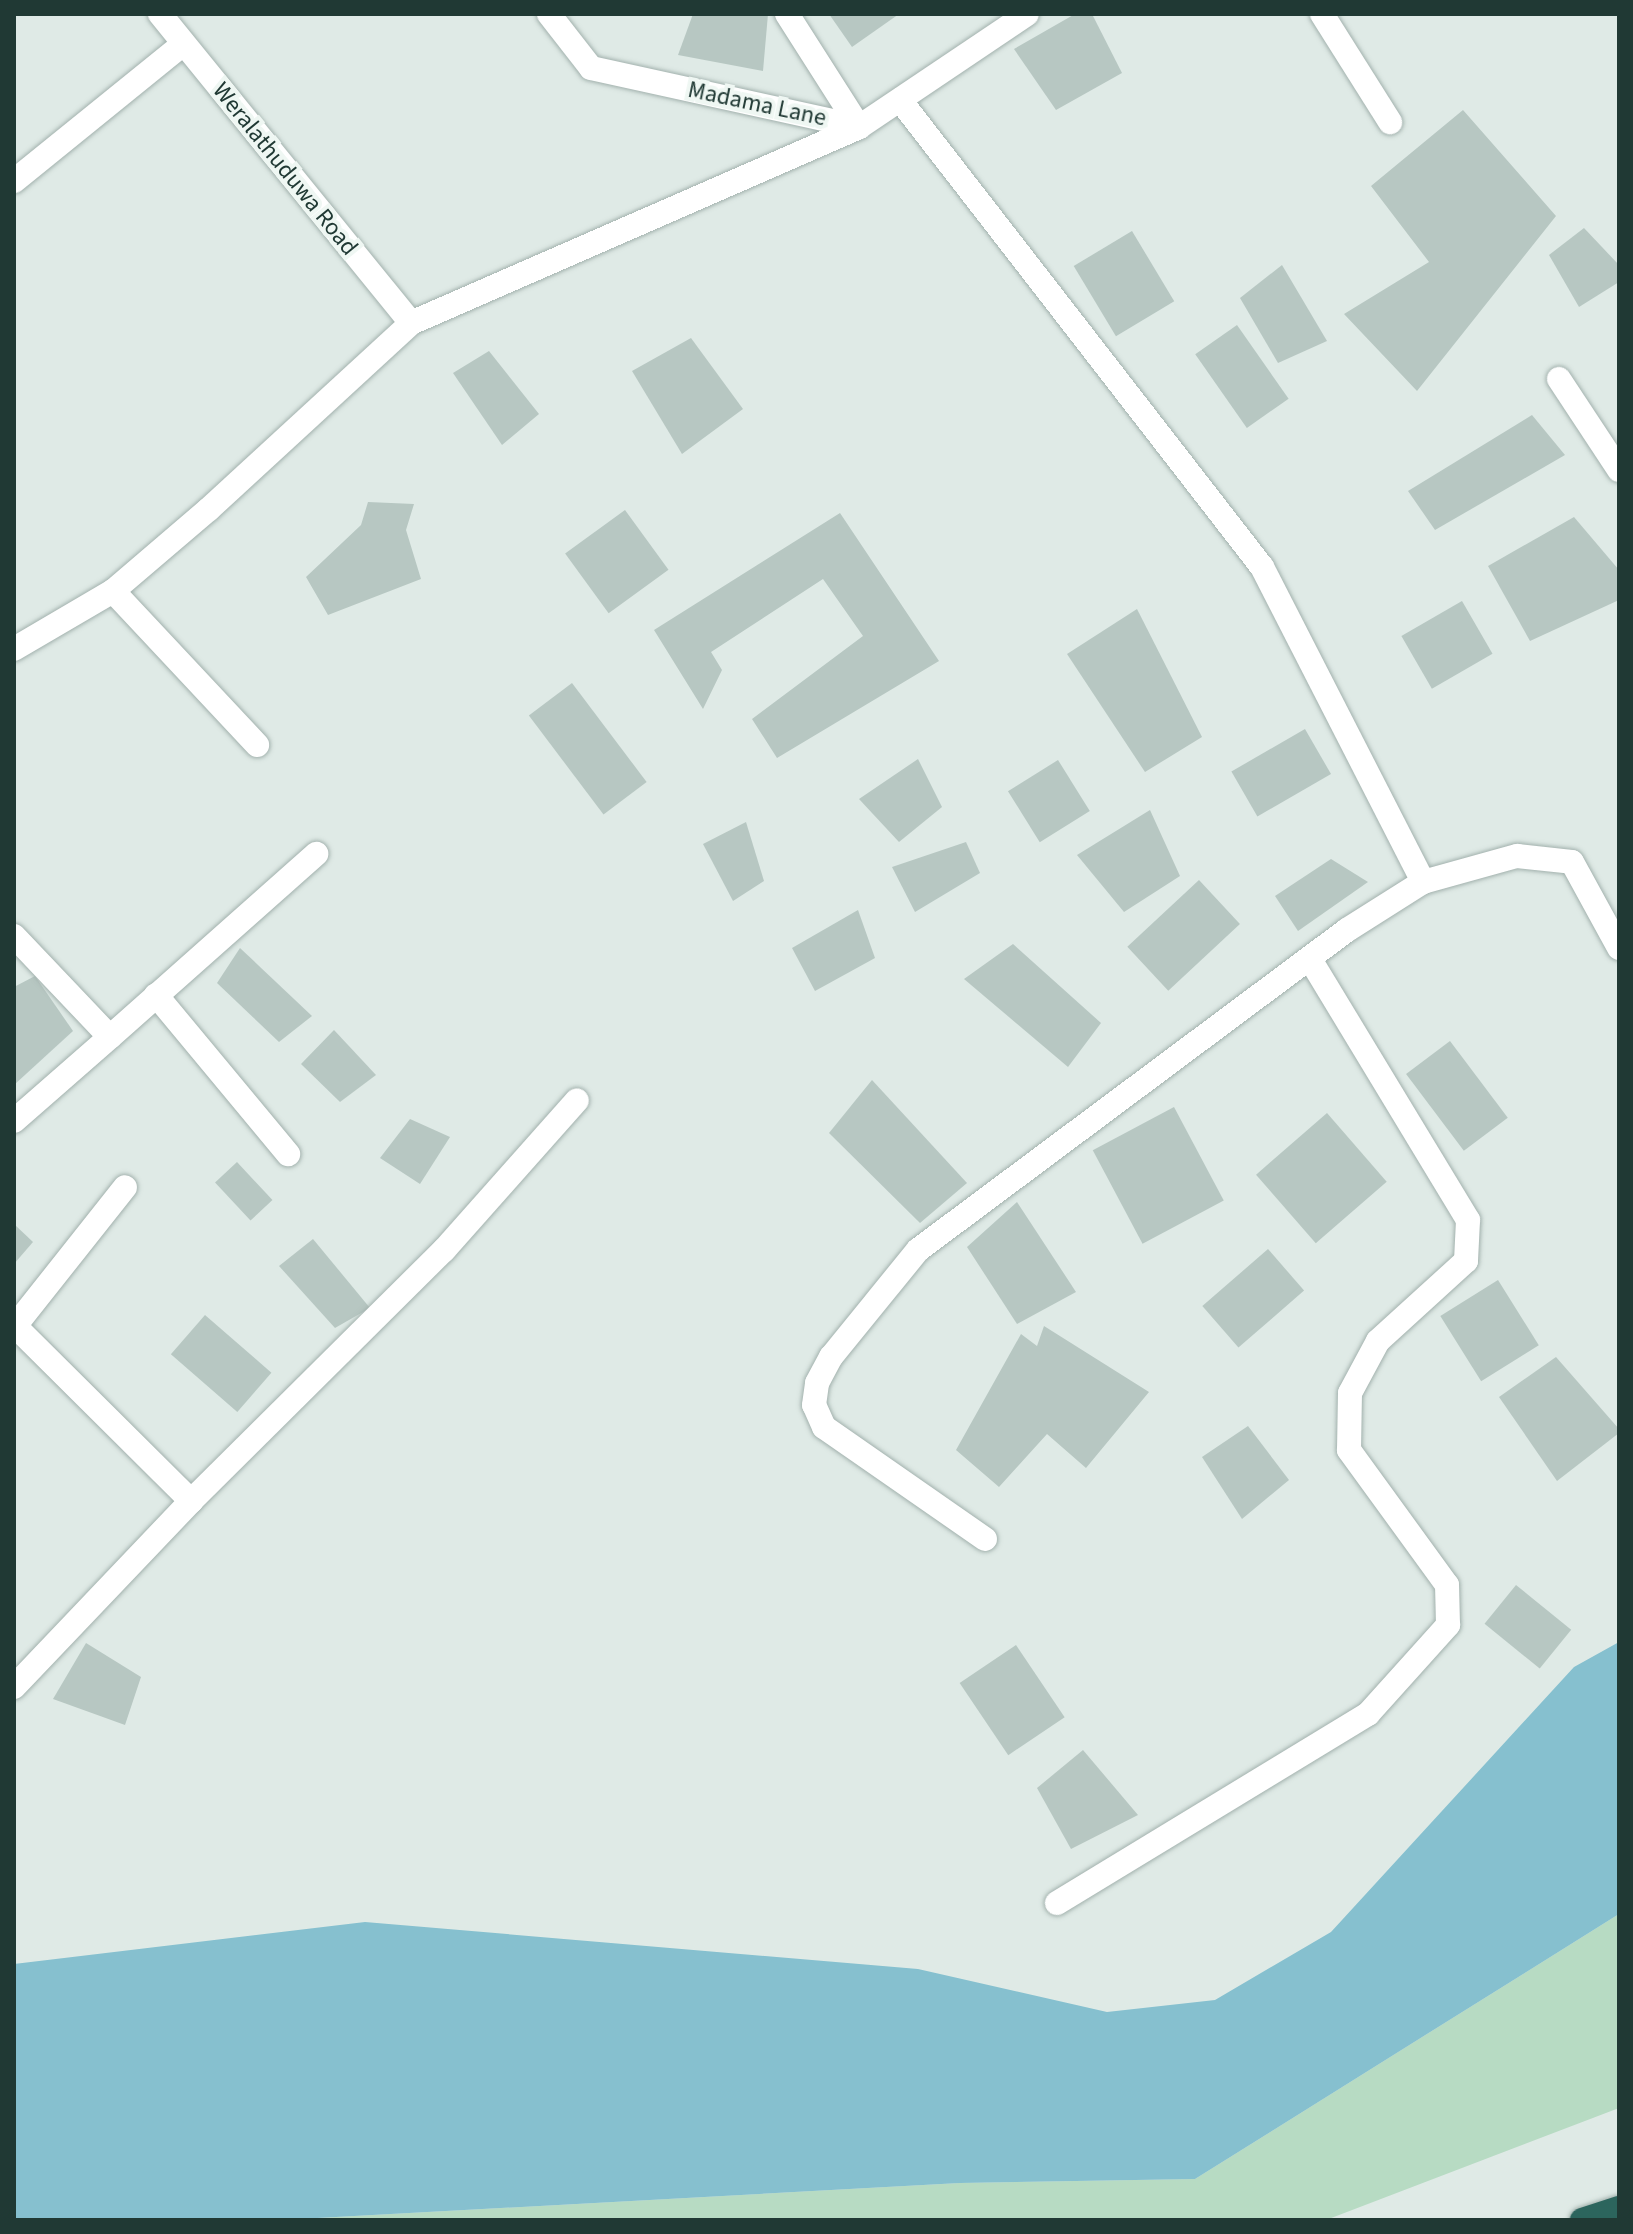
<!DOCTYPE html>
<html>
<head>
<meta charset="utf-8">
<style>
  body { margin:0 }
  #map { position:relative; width:1633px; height:2234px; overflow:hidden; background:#dfeae6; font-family:"Source Sans 3",sans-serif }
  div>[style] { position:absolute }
  .green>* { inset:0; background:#b7dbc3 }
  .water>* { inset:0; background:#86c0cf }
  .building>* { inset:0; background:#b7c7c2; transform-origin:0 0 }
  .roads { filter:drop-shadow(0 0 2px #a2b1ad) drop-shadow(0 0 2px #a2b1ad) }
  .street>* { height:24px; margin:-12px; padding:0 12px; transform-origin:12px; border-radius:12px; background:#fff }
  .highway>* { height:24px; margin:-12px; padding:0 12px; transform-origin:12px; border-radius:12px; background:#2c655d }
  span { translate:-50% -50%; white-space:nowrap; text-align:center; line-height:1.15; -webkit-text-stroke:8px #eff7f3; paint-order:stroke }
  .street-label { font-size:24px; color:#203934 }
  .frame { position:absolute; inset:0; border:16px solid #203934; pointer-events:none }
</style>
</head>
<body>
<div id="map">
  <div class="green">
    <i style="clip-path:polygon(1619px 1914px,1619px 2108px,1326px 2220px,281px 2220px,960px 2183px,1195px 2179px)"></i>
  </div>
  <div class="water">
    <i style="clip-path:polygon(1619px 1642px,1619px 1914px,1195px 2179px,960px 2183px,281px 2220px,14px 2220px,14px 1964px,365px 1922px,918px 1969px,1107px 2012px,1215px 2000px,1331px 1932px,1574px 1667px)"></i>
  </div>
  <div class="building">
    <i style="clip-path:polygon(693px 14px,768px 14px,763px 71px,678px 55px)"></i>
    <i style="clip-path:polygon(829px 14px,899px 14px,852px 47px)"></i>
    <i style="clip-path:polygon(1075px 14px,1092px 14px,1122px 73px,1056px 110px,1014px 49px)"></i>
    <i style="clip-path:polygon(1463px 110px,1556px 216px,1417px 391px,1344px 314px,1429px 262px,1371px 186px)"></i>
    <i style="clip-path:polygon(1584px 228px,1619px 265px,1619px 282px,1579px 307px,1549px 255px)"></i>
    <i style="left:1132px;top:231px;width:82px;height:68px;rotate:59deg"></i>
    <i style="clip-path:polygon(1282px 265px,1327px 341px,1278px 363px,1240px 298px)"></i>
    <i style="left:1237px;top:325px;width:90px;height:51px;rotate:55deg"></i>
    <i style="clip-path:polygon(691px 338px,743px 409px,682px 454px,632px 371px)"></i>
    <i style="clip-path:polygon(489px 351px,539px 414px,502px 445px,453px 373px)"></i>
    <i style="clip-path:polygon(1532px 415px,1565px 455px,1435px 530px,1408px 491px)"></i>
    <i style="clip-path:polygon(368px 502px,414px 504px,406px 530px,421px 579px,328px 615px,306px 577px,361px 525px)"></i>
    <i style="left:625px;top:510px;width:74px;height:74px;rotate:54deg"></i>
    <i style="clip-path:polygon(840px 513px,939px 661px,777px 758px,752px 719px,863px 636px,823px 579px,711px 652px,722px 670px,703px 709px,654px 630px)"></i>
    <i style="clip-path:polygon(1574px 517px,1619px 570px,1619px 600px,1530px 641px,1488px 566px)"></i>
    <i style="left:1462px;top:601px;width:61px;height:70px;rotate:60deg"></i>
    <i style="clip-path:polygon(1137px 609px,1202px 737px,1145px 772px,1067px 654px)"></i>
    <i style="left:572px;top:683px;width:124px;height:54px;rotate:53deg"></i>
    <i style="left:1305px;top:729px;width:52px;height:85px;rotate:60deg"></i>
    <i style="clip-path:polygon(918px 759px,942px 807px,899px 842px,859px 799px)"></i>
    <i style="left:1058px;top:760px;width:60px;height:59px;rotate:58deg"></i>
    <i style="clip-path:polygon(1150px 810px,1180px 876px,1124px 912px,1077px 855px)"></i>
    <i style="clip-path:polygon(746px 822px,764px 881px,733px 901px,703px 844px)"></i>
    <i style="clip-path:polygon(966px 842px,980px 873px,915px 912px,892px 867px)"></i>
    <i style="clip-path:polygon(1331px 859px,1368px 882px,1298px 931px,1275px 896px)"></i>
    <i style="left:1199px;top:880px;width:60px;height:98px;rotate:47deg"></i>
    <i style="clip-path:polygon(858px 910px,875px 958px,815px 991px,792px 948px)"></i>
    <i style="clip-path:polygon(1013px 944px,1101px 1023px,1068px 1067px,964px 979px)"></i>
    <i style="clip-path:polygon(240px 948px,312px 1016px,279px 1042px,217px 983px)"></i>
    <i style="clip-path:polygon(35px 976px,73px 1031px,14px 1085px,14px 987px)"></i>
    <i style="clip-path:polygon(334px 1030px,376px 1075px,340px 1102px,301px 1064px)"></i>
    <i style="left:1450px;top:1041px;width:96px;height:55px;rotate:53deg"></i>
    <i style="clip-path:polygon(872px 1080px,967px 1183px,920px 1223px,829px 1133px)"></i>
    <i style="left:1174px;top:1107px;width:106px;height:92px;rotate:62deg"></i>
    <i style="left:1327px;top:1113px;width:91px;height:94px;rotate:49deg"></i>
    <i style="clip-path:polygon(410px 1119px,450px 1137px,420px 1184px,380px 1158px)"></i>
    <i style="left:237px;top:1162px;width:52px;height:30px;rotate:47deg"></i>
    <i style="clip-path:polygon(1017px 1202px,1076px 1292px,1017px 1324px,967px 1247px)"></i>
    <i style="clip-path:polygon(14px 1224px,33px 1242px,14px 1264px)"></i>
    <i style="clip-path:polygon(313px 1239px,370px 1308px,335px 1328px,279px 1266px)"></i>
    <i style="left:1268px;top:1249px;width:55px;height:87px;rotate:49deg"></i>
    <i style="left:1498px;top:1280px;width:77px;height:68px;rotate:58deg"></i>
    <i style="left:205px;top:1315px;width:88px;height:52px;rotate:41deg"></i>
    <i style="clip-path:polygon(1044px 1326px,1149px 1392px,1086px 1468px,1047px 1434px,999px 1487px,956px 1450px,1021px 1334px,1037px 1346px)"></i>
    <i style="clip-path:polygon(1556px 1357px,1619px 1429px,1619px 1433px,1557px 1481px,1499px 1397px)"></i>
    <i style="clip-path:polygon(1248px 1426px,1289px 1480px,1242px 1519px,1202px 1457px)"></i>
    <i style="left:1516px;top:1585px;width:71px;height:50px;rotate:39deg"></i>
    <i style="clip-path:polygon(86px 1643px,141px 1677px,125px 1725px,53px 1699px)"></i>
    <i style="left:1016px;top:1645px;width:87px;height:68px;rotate:56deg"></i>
    <i style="clip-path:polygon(1083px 1750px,1138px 1815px,1071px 1849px,1037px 1788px)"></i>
  </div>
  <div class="roads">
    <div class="street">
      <i style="left:160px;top:14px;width:398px;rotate:50.9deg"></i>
      <i style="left:549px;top:14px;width:68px;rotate:52.1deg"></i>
      <i style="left:591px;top:68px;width:274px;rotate:12.4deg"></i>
      <i style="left:787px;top:14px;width:134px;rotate:57.5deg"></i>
      <i style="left:1322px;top:14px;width:128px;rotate:57.8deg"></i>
      <i style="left:900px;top:100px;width:591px;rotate:52.22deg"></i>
      <i style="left:1262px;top:567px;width:354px;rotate:62.9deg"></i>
      <i style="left:14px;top:181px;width:218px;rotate:-39deg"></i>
      <i style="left:1559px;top:379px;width:109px;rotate:56.6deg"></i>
      <i style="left:113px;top:591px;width:211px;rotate:46.9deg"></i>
      <i style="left:14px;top:649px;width:115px;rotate:-30.4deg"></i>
      <i style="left:113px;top:591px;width:126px;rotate:-40.5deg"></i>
      <i style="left:209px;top:509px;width:275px;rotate:-42.6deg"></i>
      <i style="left:411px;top:323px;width:489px;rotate:-23.6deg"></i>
      <i style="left:859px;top:127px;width:202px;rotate:-33.9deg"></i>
      <i style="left:14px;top:936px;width:139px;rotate:46.5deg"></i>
      <i style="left:110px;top:1037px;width:128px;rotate:138.8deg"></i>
      <i style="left:156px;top:995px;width:207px;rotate:50.3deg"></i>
      <i style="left:110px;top:1037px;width:276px;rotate:-41.6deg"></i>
      <i style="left:14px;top:1325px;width:250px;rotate:44.8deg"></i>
      <i style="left:15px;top:1326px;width:177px;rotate:-51.6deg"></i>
      <i style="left:985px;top:1539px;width:196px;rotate:-145.2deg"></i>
      <i style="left:824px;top:1427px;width:24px;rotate:-114deg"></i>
      <i style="left:814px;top:1405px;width:22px;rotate:-82deg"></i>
      <i style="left:817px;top:1383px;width:30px;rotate:-62deg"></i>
      <i style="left:831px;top:1357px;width:138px;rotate:-50.9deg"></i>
      <i style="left:918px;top:1250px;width:535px;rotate:-36.72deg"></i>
      <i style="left:1347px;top:930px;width:90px;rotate:-32.3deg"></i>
      <i style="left:1423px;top:882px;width:98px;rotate:-15.5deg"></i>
      <i style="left:1517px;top:856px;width:55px;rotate:6.2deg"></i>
      <i style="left:1572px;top:862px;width:98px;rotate:61.3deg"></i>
      <i style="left:14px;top:1687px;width:257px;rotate:-46.4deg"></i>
      <i style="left:191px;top:1501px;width:356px;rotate:-44.8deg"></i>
      <i style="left:444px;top:1250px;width:200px;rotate:-48.4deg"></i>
      <i style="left:1057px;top:1903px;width:364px;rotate:-31.3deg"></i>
      <i style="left:1368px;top:1714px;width:120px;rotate:-48deg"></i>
      <i style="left:1448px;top:1625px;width:40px;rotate:-91.4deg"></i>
      <i style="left:1447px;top:1585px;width:167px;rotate:-126deg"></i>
      <i style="left:1349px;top:1450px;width:57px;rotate:-89deg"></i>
      <i style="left:1350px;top:1393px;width:59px;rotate:-61.7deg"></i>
      <i style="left:1378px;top:1341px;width:119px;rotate:-42.3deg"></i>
      <i style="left:1466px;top:1261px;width:41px;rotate:-87.2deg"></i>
      <i style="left:1468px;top:1220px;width:305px;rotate:-121.2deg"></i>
    </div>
    <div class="highway">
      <i style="left:1582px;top:2220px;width:39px;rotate:-18deg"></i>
    </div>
  </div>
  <div class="street-label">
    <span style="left:757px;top:104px;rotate:12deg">Madama Lane</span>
    <span style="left:285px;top:169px;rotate:51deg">Weralathuduwa Road</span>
  </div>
  <div class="frame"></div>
</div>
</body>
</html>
